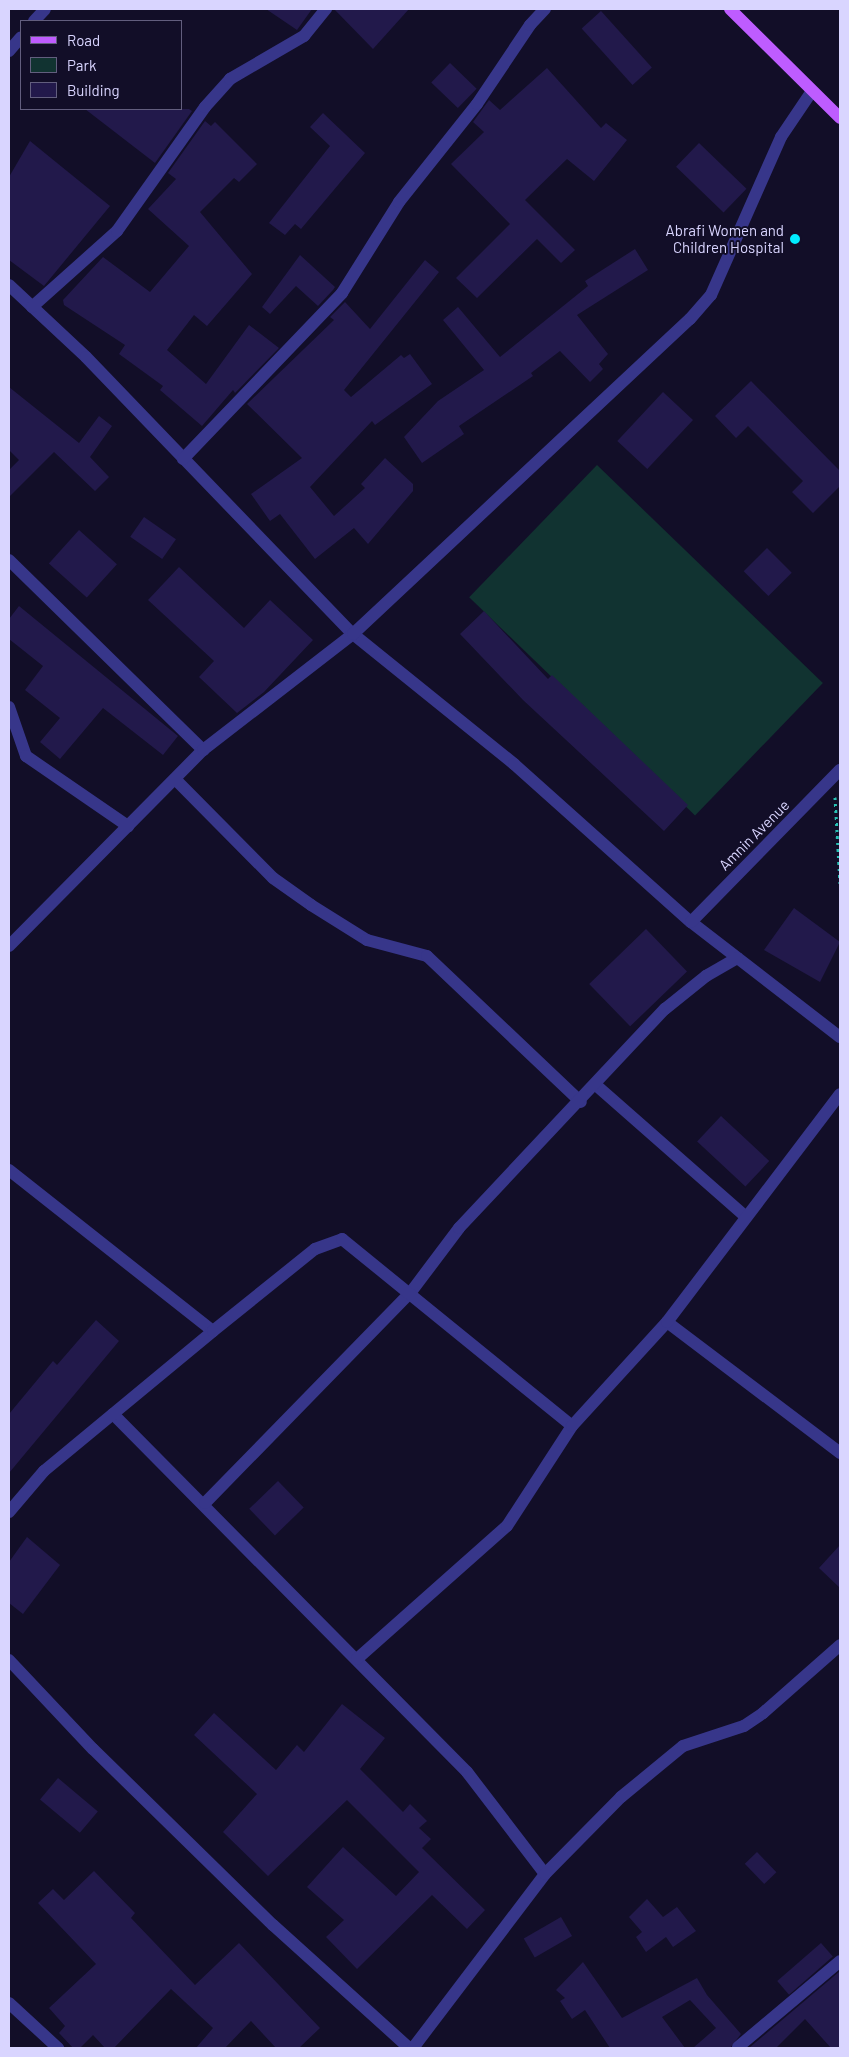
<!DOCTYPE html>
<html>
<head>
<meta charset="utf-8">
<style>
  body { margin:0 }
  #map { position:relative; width:849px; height:2057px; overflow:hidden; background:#120e28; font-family:Barlow,sans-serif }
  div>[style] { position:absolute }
  .green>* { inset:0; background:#113331; transform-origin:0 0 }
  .building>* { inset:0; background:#22194b; transform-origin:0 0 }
  .path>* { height:3px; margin-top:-1.5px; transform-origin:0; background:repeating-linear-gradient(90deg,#27c1b4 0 2.5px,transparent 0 6.5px) }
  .minor>* { height:12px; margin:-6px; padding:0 6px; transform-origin:6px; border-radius:6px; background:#37368a }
  .primary>* { height:12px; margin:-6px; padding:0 6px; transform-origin:6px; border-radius:6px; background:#be5cff }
  .dots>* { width:14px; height:14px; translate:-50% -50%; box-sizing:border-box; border:2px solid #120e28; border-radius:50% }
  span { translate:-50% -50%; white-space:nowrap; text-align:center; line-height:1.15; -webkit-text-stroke:4px #120e28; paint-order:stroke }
  .poi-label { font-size:15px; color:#d9d5ff }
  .right { translate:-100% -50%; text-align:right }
  .street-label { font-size:15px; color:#d9d5ff }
  .frame { position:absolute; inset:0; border:10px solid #d9d5ff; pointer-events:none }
  .legend { position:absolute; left:20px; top:20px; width:162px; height:90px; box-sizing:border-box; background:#120e28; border:1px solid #625e7e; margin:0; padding:6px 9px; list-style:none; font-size:15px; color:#d9d5ff }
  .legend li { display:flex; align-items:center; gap:10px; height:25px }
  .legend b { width:25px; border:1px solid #625e7e }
</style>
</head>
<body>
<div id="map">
  <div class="green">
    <i style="left:597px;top:465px;width:314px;height:184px;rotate:44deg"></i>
  </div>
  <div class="building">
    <i style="clip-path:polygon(266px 9px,312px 9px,297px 30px)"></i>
    <i style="clip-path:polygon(334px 9px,409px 9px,373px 49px)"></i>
    <i style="left:601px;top:11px;width:76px;height:26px;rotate:48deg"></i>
    <i style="left:450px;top:63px;width:37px;height:27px;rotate:44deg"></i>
    <i style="clip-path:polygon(547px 68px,601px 128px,606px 123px,627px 140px,594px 181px,567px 159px,525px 200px,575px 250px,561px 263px,537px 239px,477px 298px,456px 278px,510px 224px,451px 164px,484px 132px,473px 122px,489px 100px,500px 110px)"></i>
    <i style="clip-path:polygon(85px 109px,189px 109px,192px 111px,155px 163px)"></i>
    <i style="clip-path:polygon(323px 113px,365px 153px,301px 229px,295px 224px,285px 235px,269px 223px,330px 146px,310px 127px)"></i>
    <i style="clip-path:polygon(205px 121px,211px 126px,215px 122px,257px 164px,239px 182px,234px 178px,200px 212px,252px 274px,207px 326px,194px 315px,167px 350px,206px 384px,249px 325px,279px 348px,235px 393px,233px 390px,202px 426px,160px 390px,163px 386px,119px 354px,125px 345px,64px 305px,63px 300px,103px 257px,150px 292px,189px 246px,148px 209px,176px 179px,168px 173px)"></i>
    <i style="clip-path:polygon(30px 141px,110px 206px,44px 286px,9px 260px,9px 177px)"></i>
    <i style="left:699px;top:143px;width:66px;height:33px;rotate:44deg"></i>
    <i style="clip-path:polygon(635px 249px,648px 270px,577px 315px,608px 354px,599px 364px,603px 369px,590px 382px,560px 351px,531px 373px,533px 376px,459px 426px,464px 434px,422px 463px,404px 437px,438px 401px,484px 370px,443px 320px,458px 307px,500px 357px,588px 286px,585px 281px)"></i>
    <i style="clip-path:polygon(300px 255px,335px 287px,333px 290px,318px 306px,296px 286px,270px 314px,262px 307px)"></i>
    <i style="clip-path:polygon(425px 260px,439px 272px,344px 390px,351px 397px,401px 355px,404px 358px,410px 354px,432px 384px,375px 425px,372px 421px,310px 487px,334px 516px,365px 488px,361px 484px,385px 458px,413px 484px,413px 491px,368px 544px,354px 528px,315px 559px,280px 514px,270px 521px,251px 494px,302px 458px,247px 404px,334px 320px,330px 317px,345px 302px,370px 329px)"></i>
    <i style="clip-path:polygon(751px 381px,840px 471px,840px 486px,813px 513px,792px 492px,803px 481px,748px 426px,736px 438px,715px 416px)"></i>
    <i style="clip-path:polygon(9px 387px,79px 443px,99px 416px,112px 426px,90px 457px,109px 477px,95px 491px,54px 452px,9px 497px,9px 470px,19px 460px,9px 450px)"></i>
    <i style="left:663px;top:392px;width:41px;height:67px;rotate:43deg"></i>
    <i style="left:144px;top:517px;width:39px;height:24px;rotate:35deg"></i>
    <i style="left:79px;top:530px;width:51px;height:45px;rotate:42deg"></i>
    <i style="left:767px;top:548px;width:35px;height:33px;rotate:45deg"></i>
    <i style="clip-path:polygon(179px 567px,244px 628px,270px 600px,313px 640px,264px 692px,237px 713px,199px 677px,214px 661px,148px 600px)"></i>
    <i style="clip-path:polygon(19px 606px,178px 736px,163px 755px,103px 708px,60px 759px,40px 742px,60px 718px,25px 690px,43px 666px,9px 639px,9px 619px)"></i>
    <i style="clip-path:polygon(484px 611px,548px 679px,552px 675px,688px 805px,664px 831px,523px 700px,460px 634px)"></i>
    <i style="clip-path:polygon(794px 908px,840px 942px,820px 982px,764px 950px)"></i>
    <i style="left:646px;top:929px;width:59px;height:79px;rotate:46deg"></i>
    <i style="left:721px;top:1116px;width:66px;height:35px;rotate:43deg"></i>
    <i style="clip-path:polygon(96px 1320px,119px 1341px,9px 1473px,9px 1414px,53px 1361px,57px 1365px)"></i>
    <i style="left:278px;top:1481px;width:37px;height:40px;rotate:46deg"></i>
    <i style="clip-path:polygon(27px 1537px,60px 1565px,23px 1614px,9px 1603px,9px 1562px)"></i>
    <i style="clip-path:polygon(840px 1545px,840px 1588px,819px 1568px)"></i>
    <i style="clip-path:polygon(342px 1704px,385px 1738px,360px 1769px,403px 1812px,410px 1804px,427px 1821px,419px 1828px,431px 1839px,422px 1848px,485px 1910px,467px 1929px,432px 1895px,357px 1969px,326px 1937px,344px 1920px,307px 1887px,343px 1847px,396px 1896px,419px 1872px,347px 1800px,268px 1876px,223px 1832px,257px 1794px,194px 1735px,214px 1713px,276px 1770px,297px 1745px,304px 1752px)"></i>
    <i style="left:58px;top:1778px;width:52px;height:28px;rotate:40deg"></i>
    <i style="left:757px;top:1852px;width:28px;height:17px;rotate:46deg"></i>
    <i style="clip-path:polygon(94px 1871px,135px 1913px,131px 1918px,195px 1985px,239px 1943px,320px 2028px,299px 2048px,276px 2048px,251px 2021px,225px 2048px,196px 2048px,213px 2028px,171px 1989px,114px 2048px,105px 2048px,93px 2035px,80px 2048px,73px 2048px,59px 2033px,65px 2026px,49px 2008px,96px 1964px,38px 1903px,53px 1889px,64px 1900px)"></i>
    <i style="clip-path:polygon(647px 1899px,663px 1917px,677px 1907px,696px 1931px,673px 1947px,666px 1937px,646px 1952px,636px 1937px,642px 1932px,629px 1917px)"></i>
    <i style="left:561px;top:1917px;width:22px;height:43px;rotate:60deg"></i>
    <i style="left:821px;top:1943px;width:18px;height:58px;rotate:49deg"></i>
    <i style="clip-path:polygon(583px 1962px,622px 2018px,697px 1978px,707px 1995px,741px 2034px,730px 2048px,693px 2048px,716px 2028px,690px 2000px,662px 2017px,685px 2048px,610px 2048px,585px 2010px,572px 2019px,560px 2001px,565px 1998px,556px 1990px)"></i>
    <i style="clip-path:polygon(840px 1971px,840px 2048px,831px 2048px,805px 2019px,776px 2048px,749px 2048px)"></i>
  </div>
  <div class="path">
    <i style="left:835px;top:797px;width:88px;rotate:86.7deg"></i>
  </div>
  <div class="minor">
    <i style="left:34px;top:21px;width:16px;rotate:-47deg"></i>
    <i style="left:9px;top:51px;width:18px;rotate:-49deg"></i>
    <i style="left:9px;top:285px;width:105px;rotate:43.1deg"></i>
    <i style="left:86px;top:357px;width:385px;rotate:46.1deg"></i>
    <i style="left:353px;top:634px;width:207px;rotate:38.9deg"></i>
    <i style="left:514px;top:764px;width:237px;rotate:41.8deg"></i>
    <i style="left:691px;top:922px;width:188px;rotate:37.7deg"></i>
    <i style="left:32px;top:307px;width:114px;rotate:-41.8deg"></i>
    <i style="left:117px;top:231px;width:152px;rotate:-54.6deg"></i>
    <i style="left:205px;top:107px;width:38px;rotate:-48deg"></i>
    <i style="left:230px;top:79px;width:86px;rotate:-30.2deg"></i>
    <i style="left:304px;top:36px;width:35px;rotate:-51deg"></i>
    <i style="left:183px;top:459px;width:230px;rotate:-46.2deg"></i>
    <i style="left:342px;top:293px;width:107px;rotate:-57.9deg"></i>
    <i style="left:399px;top:202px;width:125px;rotate:-51.5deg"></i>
    <i style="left:477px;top:104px;width:95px;rotate:-56.1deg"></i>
    <i style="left:530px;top:25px;width:22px;rotate:-47deg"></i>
    <i style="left:9px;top:560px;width:272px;rotate:44.4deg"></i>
    <i style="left:9px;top:707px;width:52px;rotate:70.9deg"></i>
    <i style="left:26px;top:756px;width:124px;rotate:34.5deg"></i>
    <i style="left:175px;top:779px;width:139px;rotate:45.3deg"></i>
    <i style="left:273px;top:878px;width:47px;rotate:35.4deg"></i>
    <i style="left:311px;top:905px;width:66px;rotate:32deg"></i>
    <i style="left:367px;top:940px;width:62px;rotate:14.9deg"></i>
    <i style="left:427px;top:956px;width:212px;rotate:43.5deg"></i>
    <i style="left:691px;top:922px;width:213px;rotate:-45.6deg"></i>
    <i style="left:9px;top:946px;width:276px;rotate:-45.3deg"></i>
    <i style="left:203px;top:750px;width:190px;rotate:-37.7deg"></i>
    <i style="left:353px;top:634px;width:461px;rotate:-43.1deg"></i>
    <i style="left:690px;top:319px;width:32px;rotate:-49deg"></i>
    <i style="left:711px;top:295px;width:173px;rotate:-66.1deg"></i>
    <i style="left:781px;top:137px;width:55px;rotate:-56deg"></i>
    <i style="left:597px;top:1086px;width:198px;rotate:41.3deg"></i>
    <i style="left:9px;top:1170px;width:260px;rotate:38.3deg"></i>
    <i style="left:667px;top:1322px;width:217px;rotate:37.1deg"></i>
    <i style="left:113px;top:1414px;width:503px;rotate:45.32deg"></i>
    <i style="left:467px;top:1772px;width:128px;rotate:52.6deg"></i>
    <i style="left:205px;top:1503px;width:295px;rotate:-45.7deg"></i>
    <i style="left:411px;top:1292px;width:80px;rotate:-53.1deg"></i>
    <i style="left:459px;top:1228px;width:301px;rotate:-46.8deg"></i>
    <i style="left:665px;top:1009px;width:53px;rotate:-38.8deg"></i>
    <i style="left:706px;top:976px;width:36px;rotate:-30deg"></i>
    <i style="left:9px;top:1512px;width:54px;rotate:-49.5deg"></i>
    <i style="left:44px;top:1471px;width:219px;rotate:-39.6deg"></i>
    <i style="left:213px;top:1331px;width:131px;rotate:-38.8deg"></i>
    <i style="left:315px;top:1249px;width:29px;rotate:-20deg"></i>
    <i style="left:342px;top:1239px;width:296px;rotate:39.1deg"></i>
    <i style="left:357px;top:1659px;width:200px;rotate:-41.6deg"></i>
    <i style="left:507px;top:1526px;width:119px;rotate:-57deg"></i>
    <i style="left:572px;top:1426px;width:141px;rotate:-47.6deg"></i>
    <i style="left:667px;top:1322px;width:286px;rotate:-52.8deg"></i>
    <i style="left:9px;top:1660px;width:122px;rotate:46.7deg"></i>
    <i style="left:93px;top:1749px;width:252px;rotate:44.4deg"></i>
    <i style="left:273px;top:1925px;width:183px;rotate:42.1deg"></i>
    <i style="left:9px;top:2003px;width:67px;rotate:42.6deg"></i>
    <i style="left:738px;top:2047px;width:133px;rotate:-40.1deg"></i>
    <i style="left:413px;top:2048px;width:218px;rotate:-52.8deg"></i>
    <i style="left:545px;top:1874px;width:108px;rotate:-45.4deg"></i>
    <i style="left:621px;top:1797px;width:80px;rotate:-39.4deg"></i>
    <i style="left:683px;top:1746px;width:64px;rotate:-18.2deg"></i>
    <i style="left:744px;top:1726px;width:23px;rotate:-34deg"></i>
    <i style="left:763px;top:1713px;width:103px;rotate:-41.4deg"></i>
  </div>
  <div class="primary">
    <i style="left:730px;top:9px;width:155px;rotate:44.7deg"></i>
  </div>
  <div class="dots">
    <i style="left:795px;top:239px;background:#01ecff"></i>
  </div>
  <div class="poi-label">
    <span class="right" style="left:784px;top:239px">Abrafi Women and<br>Children Hospital</span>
  </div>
  <div class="street-label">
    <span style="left:754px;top:835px;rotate:-45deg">Amnin Avenue</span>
  </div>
  <div class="frame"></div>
  <ul class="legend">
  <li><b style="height:6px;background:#be5cff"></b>Road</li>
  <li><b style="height:14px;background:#113331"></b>Park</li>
  <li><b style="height:14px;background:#22194b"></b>Building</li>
  </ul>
</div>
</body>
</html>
